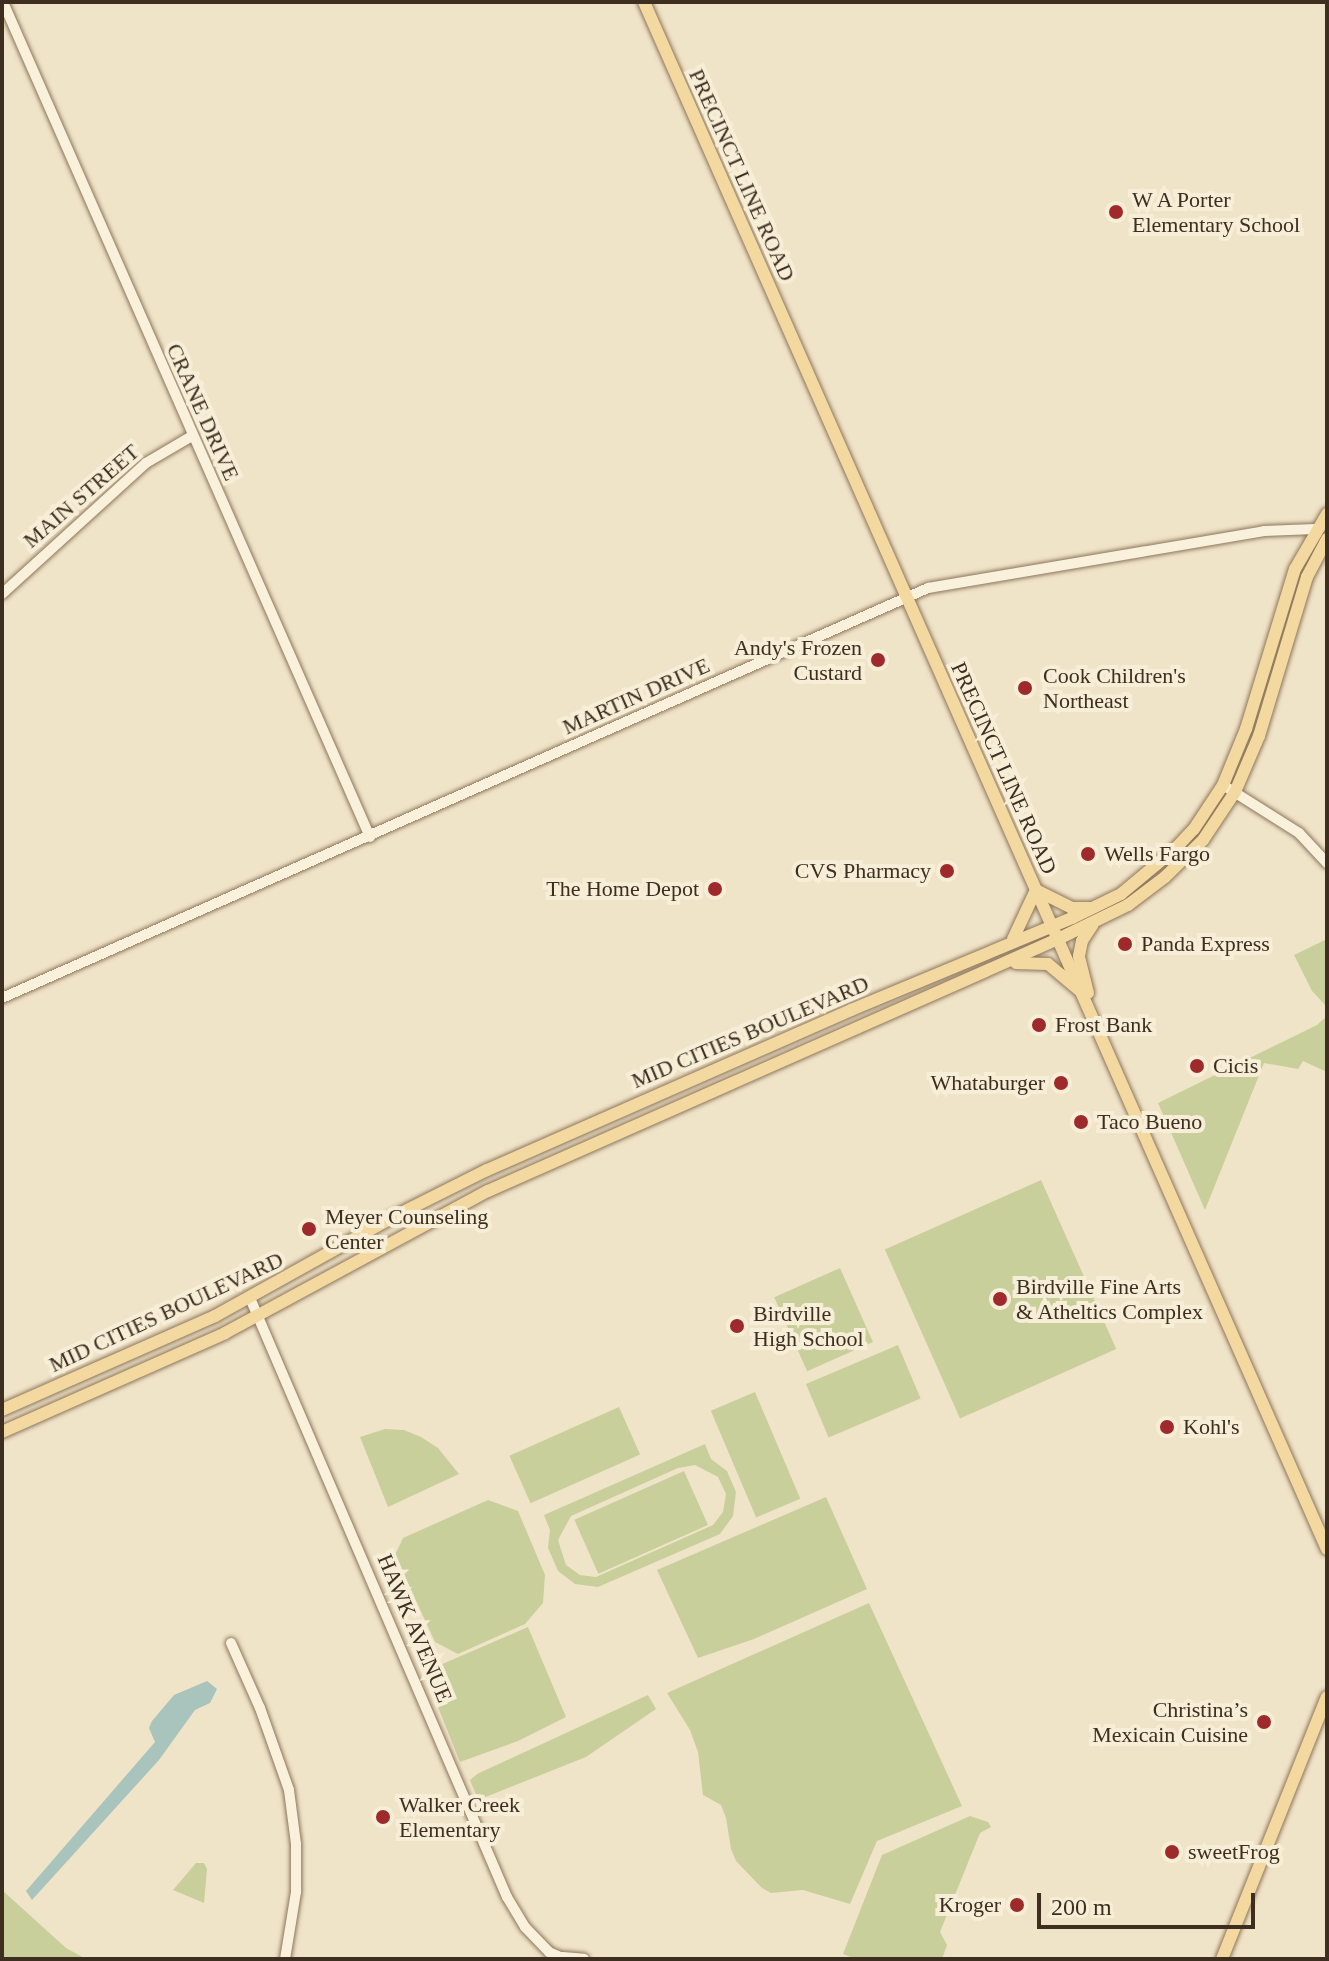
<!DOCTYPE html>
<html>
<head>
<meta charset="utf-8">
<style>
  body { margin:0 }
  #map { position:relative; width:1329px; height:1961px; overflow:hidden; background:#f0e4c8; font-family:Georgia,serif }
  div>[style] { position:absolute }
  .green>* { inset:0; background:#c9cf9b; transform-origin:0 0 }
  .water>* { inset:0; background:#a9c4bc }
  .roads { filter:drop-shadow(0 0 2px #8d765c) drop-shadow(0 0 2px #8d765c) }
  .minor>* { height:10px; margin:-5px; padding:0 5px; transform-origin:5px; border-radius:5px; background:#faf1dc }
  .major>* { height:12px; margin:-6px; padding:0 6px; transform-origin:6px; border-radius:6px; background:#f3d9a0 }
  .dots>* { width:22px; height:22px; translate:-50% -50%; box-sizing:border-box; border:4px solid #f7eed8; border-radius:50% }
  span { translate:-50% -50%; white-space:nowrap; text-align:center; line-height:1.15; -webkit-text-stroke:8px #f7eed8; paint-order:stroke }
  .street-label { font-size:22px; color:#3d2e20 }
  .poi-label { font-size:22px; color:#3d2e20 }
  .left { translate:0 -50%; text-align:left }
  .right { translate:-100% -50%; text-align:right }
  .frame { position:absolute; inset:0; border:4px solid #3d2e20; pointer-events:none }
  .scale { position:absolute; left:1037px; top:1893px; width:218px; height:36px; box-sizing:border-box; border:4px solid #3d2e20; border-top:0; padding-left:10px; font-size:24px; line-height:28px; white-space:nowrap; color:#3d2e20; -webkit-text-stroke:6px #f7eed8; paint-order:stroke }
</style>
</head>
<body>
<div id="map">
  <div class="green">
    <i style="clip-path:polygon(1327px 939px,1327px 1007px,1312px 991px,1294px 955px)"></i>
    <i style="clip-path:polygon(1327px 1016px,1327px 1072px,1303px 1061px,1298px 1069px,1264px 1063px,1205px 1210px,1158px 1103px,1317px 1025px)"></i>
    <i style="left:1041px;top:1180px;width:185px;height:171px;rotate:66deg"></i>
    <i style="left:840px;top:1268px;width:81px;height:72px;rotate:66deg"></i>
    <i style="left:898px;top:1345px;width:58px;height:100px;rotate:67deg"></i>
    <i style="left:755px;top:1392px;width:116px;height:48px;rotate:67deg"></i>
    <i style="left:619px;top:1407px;width:52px;height:120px;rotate:66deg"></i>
    <i style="clip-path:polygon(385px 1429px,404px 1430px,421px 1437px,438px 1448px,459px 1474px,388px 1507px,360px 1437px)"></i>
    <i style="clip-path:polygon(evenodd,705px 1444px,711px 1459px,727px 1471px,736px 1492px,733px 1516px,720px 1534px,598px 1587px,575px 1584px,558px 1571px,548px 1548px,550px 1530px,544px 1515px,705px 1444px,695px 1465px,718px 1477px,726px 1494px,723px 1512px,713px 1525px,596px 1577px,580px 1575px,566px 1565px,558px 1540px,571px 1516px,678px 1468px,695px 1465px)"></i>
    <i style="left:684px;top:1471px;width:59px;height:120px;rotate:66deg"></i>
    <i style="clip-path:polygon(826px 1497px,867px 1589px,754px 1639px,698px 1658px,657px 1570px)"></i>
    <i style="clip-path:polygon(488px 1500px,518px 1511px,545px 1575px,543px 1603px,525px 1624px,458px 1654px,435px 1642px,395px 1555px,403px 1538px)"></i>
    <i style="clip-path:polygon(869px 1603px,962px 1806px,877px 1841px,850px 1904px,803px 1890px,771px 1893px,762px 1888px,736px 1861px,731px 1849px,726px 1818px,721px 1805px,703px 1795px,698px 1752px,690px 1730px,667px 1693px)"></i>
    <i style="clip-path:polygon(528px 1627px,566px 1717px,518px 1741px,460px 1762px,424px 1672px)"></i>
    <i style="clip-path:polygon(648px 1695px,656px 1709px,586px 1757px,478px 1800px,470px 1780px,477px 1774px)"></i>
    <i style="clip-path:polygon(970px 1816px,988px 1822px,991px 1827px,980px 1833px,940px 1932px,947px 1945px,942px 1959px,855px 1959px,843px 1954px,882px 1855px)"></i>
    <i style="clip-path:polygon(196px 1863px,204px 1863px,207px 1869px,204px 1903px,173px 1890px)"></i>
    <i style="clip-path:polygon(2px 1890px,66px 1948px,86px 1959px,2px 1959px)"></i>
  </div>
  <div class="water">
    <i style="clip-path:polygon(207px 1681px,217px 1689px,210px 1703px,195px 1710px,159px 1760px,32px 1900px,26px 1891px,155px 1742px,149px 1728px,152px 1721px,174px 1695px)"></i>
  </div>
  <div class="roads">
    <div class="minor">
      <i style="left:3px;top:2px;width:912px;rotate:66.27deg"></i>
      <i style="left:2px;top:594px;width:195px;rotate:-42.3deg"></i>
      <i style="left:146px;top:463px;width:53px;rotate:-30.4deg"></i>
      <i style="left:1223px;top:785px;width:90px;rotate:32.3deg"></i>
      <i style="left:1299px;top:833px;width:41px;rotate:47deg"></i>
      <i style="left:2px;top:998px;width:1013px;rotate:-23.88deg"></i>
      <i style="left:928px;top:588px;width:341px;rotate:-9.6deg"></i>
      <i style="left:1264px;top:531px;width:51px;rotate:-2.2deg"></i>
      <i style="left:250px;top:1298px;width:652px;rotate:66.78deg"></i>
      <i style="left:507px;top:1897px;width:35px;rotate:59deg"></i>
      <i style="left:525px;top:1927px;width:35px;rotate:46deg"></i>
      <i style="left:549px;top:1952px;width:17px;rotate:24deg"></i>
      <i style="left:231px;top:1643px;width:71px;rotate:66deg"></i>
      <i style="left:260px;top:1708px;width:87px;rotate:70.5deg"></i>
      <i style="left:289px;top:1790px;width:54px;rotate:82.6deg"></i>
      <i style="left:296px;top:1844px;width:48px;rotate:90deg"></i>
      <i style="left:296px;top:1892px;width:68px;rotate:99.3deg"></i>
      <i style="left:563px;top:1957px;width:21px;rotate:5deg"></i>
    </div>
    <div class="major">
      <i style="left:644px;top:2px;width:1691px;rotate:66.18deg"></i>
      <i style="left:1013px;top:939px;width:54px;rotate:-64.9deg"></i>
      <i style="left:1036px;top:890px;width:40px;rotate:26.6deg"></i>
      <i style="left:1072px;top:908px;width:18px"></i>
      <i style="left:1016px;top:963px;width:32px;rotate:2deg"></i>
      <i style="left:1048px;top:964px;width:40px;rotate:40deg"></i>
      <i style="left:1088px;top:993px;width:38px;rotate:-104deg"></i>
      <i style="left:1079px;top:956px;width:15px;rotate:-79deg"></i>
      <i style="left:1082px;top:941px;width:20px;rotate:-57deg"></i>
      <i style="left:2px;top:1410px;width:233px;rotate:-23.8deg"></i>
      <i style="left:215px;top:1316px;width:206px;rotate:-29.1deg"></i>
      <i style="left:395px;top:1216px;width:103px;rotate:-26.6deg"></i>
      <i style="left:487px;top:1170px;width:398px;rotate:-23.7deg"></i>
      <i style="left:851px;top:1010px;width:239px;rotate:-22.6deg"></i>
      <i style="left:1072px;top:918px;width:55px;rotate:-26.1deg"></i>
      <i style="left:1121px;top:894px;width:72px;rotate:-39.9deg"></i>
      <i style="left:1176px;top:848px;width:26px;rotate:-47deg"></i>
      <i style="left:1194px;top:829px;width:53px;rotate:-56.6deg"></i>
      <i style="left:1223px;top:785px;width:61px;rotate:-67.7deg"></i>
      <i style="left:1246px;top:729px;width:167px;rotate:-73deg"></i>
      <i style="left:1295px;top:569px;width:64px;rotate:-59.8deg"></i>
      <i style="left:2px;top:1432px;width:244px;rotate:-23.9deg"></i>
      <i style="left:225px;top:1333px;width:299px;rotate:-28.4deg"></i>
      <i style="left:488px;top:1191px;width:623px;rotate:-23.85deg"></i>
      <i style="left:1058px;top:939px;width:78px;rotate:-25.9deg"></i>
      <i style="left:1128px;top:905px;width:46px;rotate:-37.1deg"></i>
      <i style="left:1165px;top:877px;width:53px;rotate:-44.2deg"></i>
      <i style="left:1203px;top:840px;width:58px;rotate:-56.3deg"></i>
      <i style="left:1235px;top:792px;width:61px;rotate:-66.8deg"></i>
      <i style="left:1259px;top:736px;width:166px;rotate:-73.2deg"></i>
      <i style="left:1307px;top:577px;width:43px;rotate:-62.2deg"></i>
      <i style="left:1222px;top:1959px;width:282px;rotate:-68.2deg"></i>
    </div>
  </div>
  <div class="dots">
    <i style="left:1116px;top:212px;background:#9e2a2b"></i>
    <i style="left:878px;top:660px;background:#9e2a2b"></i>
    <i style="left:1025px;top:688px;background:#9e2a2b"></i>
    <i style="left:1088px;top:854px;background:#9e2a2b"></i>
    <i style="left:947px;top:871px;background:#9e2a2b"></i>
    <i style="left:715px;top:889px;background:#9e2a2b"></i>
    <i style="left:1125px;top:944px;background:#9e2a2b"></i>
    <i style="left:1039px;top:1025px;background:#9e2a2b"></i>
    <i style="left:1197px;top:1066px;background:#9e2a2b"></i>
    <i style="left:1061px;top:1083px;background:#9e2a2b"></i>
    <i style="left:1081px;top:1122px;background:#9e2a2b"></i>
    <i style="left:309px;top:1229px;background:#9e2a2b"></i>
    <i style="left:1000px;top:1299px;background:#9e2a2b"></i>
    <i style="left:737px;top:1326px;background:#9e2a2b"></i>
    <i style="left:1167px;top:1427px;background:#9e2a2b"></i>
    <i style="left:1264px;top:1722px;background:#9e2a2b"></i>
    <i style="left:383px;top:1817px;background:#9e2a2b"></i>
    <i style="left:1172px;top:1852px;background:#9e2a2b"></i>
    <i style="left:1017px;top:1905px;background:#9e2a2b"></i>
  </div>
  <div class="street-label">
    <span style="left:742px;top:175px;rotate:66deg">PRECINCT LINE ROAD</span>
    <span style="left:203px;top:412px;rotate:66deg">CRANE DRIVE</span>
    <span style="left:81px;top:496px;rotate:-41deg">MAIN STREET</span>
    <span style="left:636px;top:696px;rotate:-24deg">MARTIN DRIVE</span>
    <span style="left:1004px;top:768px;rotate:66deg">PRECINCT LINE ROAD</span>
    <span style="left:750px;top:1032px;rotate:-23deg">MID CITIES BOULEVARD</span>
    <span style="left:166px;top:1312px;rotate:-25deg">MID CITIES BOULEVARD</span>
    <span style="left:415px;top:1628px;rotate:67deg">HAWK AVENUE</span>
  </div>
  <div class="poi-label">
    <span class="left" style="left:1132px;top:212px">W A Porter<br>Elementary School</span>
    <span class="right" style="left:862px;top:660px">Andy's Frozen<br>Custard</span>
    <span class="left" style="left:1043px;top:688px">Cook Children's<br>Northeast</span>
    <span class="left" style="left:1104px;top:854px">Wells Fargo</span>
    <span class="right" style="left:931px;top:871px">CVS Pharmacy</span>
    <span class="right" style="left:699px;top:889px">The Home Depot</span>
    <span class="left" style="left:1141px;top:944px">Panda Express</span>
    <span class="left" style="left:1055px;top:1025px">Frost Bank</span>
    <span class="left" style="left:1213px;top:1066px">Cicis</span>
    <span class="right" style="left:1045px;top:1083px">Whataburger</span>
    <span class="left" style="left:1097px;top:1122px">Taco Bueno</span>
    <span class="left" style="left:325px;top:1229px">Meyer Counseling<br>Center</span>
    <span class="left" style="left:1016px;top:1299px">Birdville Fine Arts<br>&amp; Atheltics Complex</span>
    <span class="left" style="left:753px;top:1326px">Birdville<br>High School</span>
    <span class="left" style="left:1183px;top:1427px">Kohl's</span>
    <span class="right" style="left:1248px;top:1722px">Christina’s<br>Mexicain Cuisine</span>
    <span class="left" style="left:399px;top:1817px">Walker Creek<br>Elementary</span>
    <span class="left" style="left:1188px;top:1852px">sweetFrog</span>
    <span class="right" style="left:1001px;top:1905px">Kroger</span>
  </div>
  <div class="frame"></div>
  <div class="scale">200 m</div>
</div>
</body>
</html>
